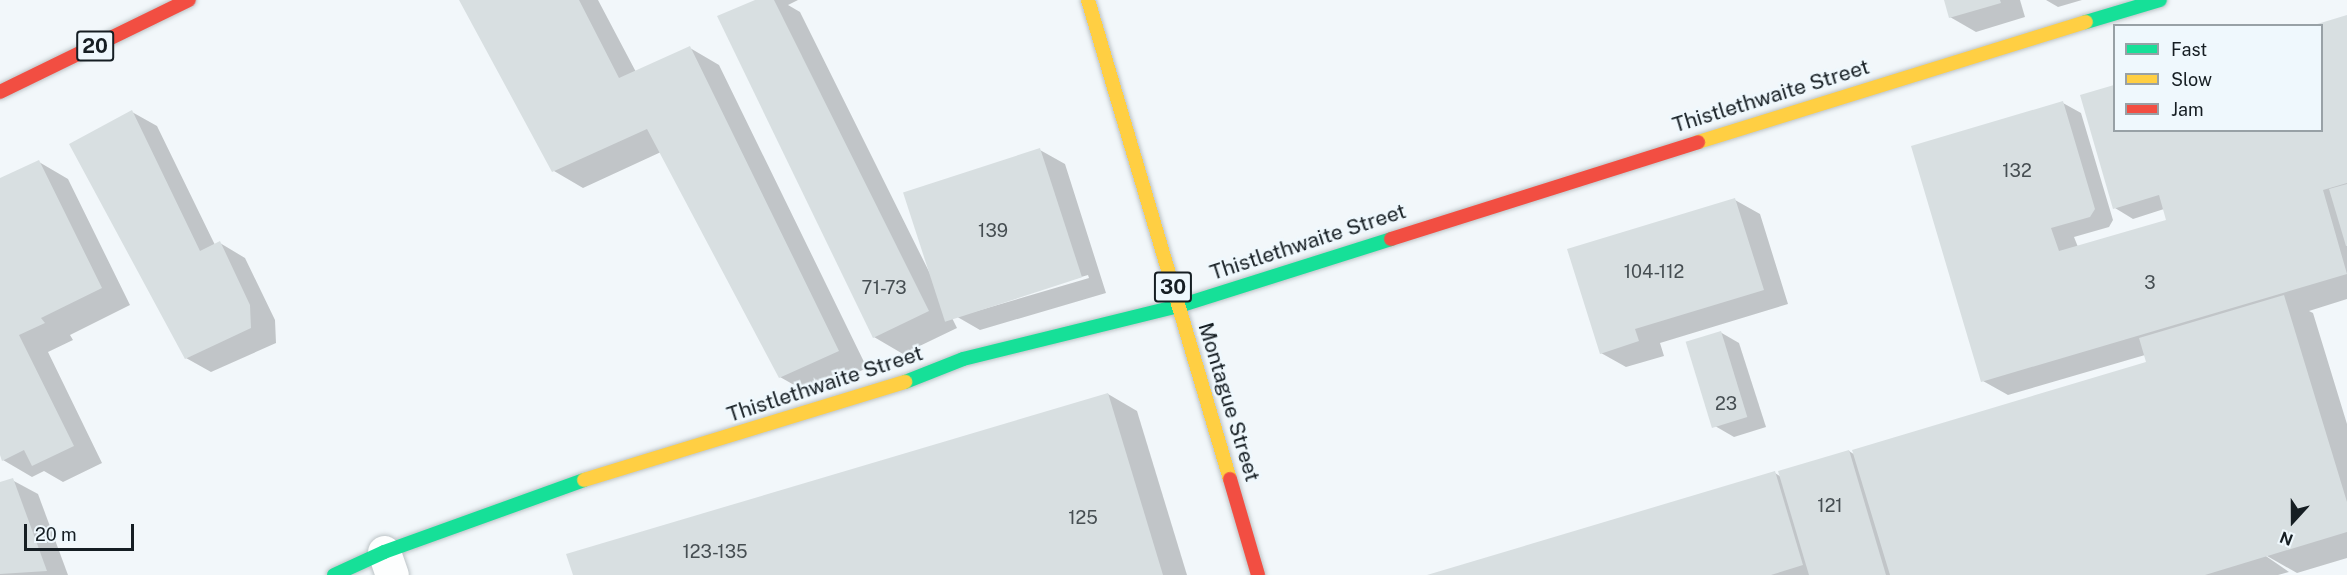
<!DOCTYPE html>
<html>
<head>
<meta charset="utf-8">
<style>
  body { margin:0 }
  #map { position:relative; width:2347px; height:575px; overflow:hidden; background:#f2f7fa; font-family:"Public Sans",sans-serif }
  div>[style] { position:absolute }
  .shadow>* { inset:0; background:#0003 }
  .building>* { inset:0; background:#d8dfe1; transform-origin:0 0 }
  .roads { filter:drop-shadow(0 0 2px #bcc3c6) drop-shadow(0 0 2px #bcc3c6) }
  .street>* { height:33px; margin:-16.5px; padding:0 16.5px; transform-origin:16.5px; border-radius:16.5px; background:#fdfefe }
  .fast>* { height:14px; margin:-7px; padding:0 7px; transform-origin:7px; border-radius:7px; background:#16e098 }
  .slow>* { height:14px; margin:-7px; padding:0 7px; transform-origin:7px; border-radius:7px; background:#ffcf43 }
  .jam>* { height:14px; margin:-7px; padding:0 7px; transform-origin:7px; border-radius:7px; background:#f24e42 }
  span { translate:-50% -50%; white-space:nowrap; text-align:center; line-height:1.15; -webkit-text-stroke:5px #eff8fd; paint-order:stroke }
  .number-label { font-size:18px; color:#464e52 }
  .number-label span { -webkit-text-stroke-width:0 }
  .shield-label span { padding:2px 4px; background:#eff8fd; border:2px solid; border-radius:4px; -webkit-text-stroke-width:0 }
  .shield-label { font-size:20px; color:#161e23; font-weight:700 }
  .street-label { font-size:21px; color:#161e23 }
  .legend { position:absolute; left:2113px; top:24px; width:210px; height:108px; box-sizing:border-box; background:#eff8fd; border:2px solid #98a1a6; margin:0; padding:8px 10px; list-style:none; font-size:18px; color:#161e23 }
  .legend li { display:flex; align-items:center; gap:12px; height:30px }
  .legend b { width:30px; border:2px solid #98a1a6 }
  .north { position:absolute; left:2263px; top:491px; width:60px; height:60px; -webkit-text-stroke:4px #eff8fd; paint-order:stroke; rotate:201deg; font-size:16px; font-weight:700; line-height:24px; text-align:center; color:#161e23 }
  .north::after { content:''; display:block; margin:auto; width:21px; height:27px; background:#161e23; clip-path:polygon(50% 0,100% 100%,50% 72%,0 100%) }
  .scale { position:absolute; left:24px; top:524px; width:110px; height:27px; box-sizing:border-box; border:3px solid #161e23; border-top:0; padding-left:8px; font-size:18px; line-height:21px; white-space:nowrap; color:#161e23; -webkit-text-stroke:4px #eff8fd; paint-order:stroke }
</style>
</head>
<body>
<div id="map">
  <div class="shadow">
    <i style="clip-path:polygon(460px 0,598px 0,636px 72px,690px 48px,719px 65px,867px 368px,810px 394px,780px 377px,661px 152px,583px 188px,554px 171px)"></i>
    <i style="clip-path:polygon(758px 0,798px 0,788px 5px,800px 12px,957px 328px,903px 354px,874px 337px)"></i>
    <i style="clip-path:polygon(1945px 0,2020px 0,2025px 17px,1976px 32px,1950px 17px)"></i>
    <i style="clip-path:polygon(2046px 0,2082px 0,2058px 7px)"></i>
    <i style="clip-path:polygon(2347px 17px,2347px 299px,2309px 311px,2313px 313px,2347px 424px,2347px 558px,2297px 573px,2260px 552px,2289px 572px,2278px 575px,1432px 575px,1775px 473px,1781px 477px,1849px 451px,1855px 455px,2148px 363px,2145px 355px,2008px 395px,1983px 381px,2063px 103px,2081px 113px,2113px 220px,2109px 227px,2074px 237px,2078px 247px,2169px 223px,2164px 209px,2133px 219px,2115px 208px,2081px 96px,2114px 86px,2114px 130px,2322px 130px,2322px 26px,2317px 26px)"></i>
    <i style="clip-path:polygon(132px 112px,157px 126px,215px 245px,220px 243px,245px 258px,275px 320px,276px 343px,211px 372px,186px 358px)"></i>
    <i style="clip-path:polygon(evenodd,1040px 150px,1065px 164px,1106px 293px,980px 330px,954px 315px,1040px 150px,1088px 275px,1089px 278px,970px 313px,970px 310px,1088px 275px)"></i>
    <i style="clip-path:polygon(39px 162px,68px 179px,130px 305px,70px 335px,73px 340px,48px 352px,102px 463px,63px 482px,44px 471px,32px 477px,3px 460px,0 450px,0 180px)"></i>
    <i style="clip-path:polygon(1735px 200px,1760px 214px,1788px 304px,1660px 343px,1664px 356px,1626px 367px,1601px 353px)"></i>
    <i style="clip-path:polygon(1720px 332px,1739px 343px,1766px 427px,1734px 437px,1715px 426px)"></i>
    <i style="clip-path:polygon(1108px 394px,1137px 411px,1187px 575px,574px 575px)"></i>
    <i style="clip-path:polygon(12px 480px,38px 494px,68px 575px,0 575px,0 483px)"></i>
  </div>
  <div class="building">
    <i style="clip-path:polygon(459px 0,579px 0,619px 78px,690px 46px,839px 351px,779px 378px,647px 129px,552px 172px)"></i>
    <i style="clip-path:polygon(755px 0,774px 0,929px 311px,873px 338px,717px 16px)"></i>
    <i style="clip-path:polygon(1944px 0,2000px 0,2001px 3px,1949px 18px)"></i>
    <i style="clip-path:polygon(2347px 15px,2347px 183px,2323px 190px,2347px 274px,1981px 382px,1911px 146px,2063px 101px,2095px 209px,2090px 217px,2051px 228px,2059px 251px,2166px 220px,2159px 195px,2113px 209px,2080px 95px,2114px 85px,2114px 130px,2322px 130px,2322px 26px,2314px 25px)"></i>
    <i style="clip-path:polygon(132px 110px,200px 251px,220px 241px,250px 305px,251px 328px,185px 359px,69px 144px)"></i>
    <i style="left:1040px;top:148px;width:136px;height:144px;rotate:72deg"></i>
    <i style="clip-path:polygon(39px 160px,102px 288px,41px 318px,45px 323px,19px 335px,74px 446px,32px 466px,24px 450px,2px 461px,0 455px,0 178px)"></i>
    <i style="clip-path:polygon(2347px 184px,2347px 246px,2346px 246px,2329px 189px)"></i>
    <i style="clip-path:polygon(1735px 198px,1764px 290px,1635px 329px,1639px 341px,1600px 354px,1567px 249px)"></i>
    <i style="clip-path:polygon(2284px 295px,2347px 502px,2347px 532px,2205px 575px,1890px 575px,1852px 450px,2146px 362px,2139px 338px)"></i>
    <i style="left:1721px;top:331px;width:90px;height:37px;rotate:73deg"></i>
    <i style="clip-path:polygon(1108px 393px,1163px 575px,573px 575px,566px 554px)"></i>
    <i style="clip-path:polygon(1849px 450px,1886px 575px,1809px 575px,1778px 471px)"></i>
    <i style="clip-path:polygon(1775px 471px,1803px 565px,1771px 575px,1427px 575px)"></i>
    <i style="clip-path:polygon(13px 478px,47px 571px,0 574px,0 482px)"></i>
  </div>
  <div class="roads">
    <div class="street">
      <i style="left:384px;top:552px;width:24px;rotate:71deg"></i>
    </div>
    <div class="fast">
      <i style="left:2086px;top:22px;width:77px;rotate:-16.6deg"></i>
      <i style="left:905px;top:382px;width:62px;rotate:-21.6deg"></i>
      <i style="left:963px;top:359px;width:222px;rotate:-13.8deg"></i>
      <i style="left:1179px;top:306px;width:222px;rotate:-17.5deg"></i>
      <i style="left:334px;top:575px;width:55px;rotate:-24.7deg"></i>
      <i style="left:384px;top:552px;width:213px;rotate:-19.8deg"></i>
    </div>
    <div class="slow">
      <i style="left:1088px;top:0;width:500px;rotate:73.5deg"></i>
      <i style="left:1698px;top:142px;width:406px;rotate:-17.2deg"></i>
      <i style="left:584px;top:480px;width:336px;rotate:-17deg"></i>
    </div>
    <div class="jam">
      <i style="left:0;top:92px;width:210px;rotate:-26deg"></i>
      <i style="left:1391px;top:239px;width:322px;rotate:-17.5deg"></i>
      <i style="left:1230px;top:479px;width:100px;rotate:73.7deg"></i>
    </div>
  </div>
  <div class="number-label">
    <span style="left:2017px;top:171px">132</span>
    <span style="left:993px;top:231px">139</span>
    <span style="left:1654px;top:272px">104-112</span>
    <span style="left:2150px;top:283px">3</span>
    <span style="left:884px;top:288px">71-73</span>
    <span style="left:1726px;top:404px">23</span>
    <span style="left:1830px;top:506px">121</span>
    <span style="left:1083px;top:518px">125</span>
    <span style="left:715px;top:552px">123-135</span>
  </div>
  <div class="shield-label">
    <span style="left:95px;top:46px">20</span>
    <span style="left:1173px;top:287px">30</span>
  </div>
  <div class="street-label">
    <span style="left:1771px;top:96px;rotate:-17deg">Thistlethwaite Street</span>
    <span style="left:1308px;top:242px;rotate:-18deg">Thistlethwaite Street</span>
    <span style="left:825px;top:384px;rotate:-18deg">Thistlethwaite Street</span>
    <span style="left:1229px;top:402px;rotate:73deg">Montague Street</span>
  </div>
  <ul class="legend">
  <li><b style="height:8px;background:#16e098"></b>Fast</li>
  <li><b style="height:8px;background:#ffcf43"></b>Slow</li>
  <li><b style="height:8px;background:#f24e42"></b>Jam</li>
  </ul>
  <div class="north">N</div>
  <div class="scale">20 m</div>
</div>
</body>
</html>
